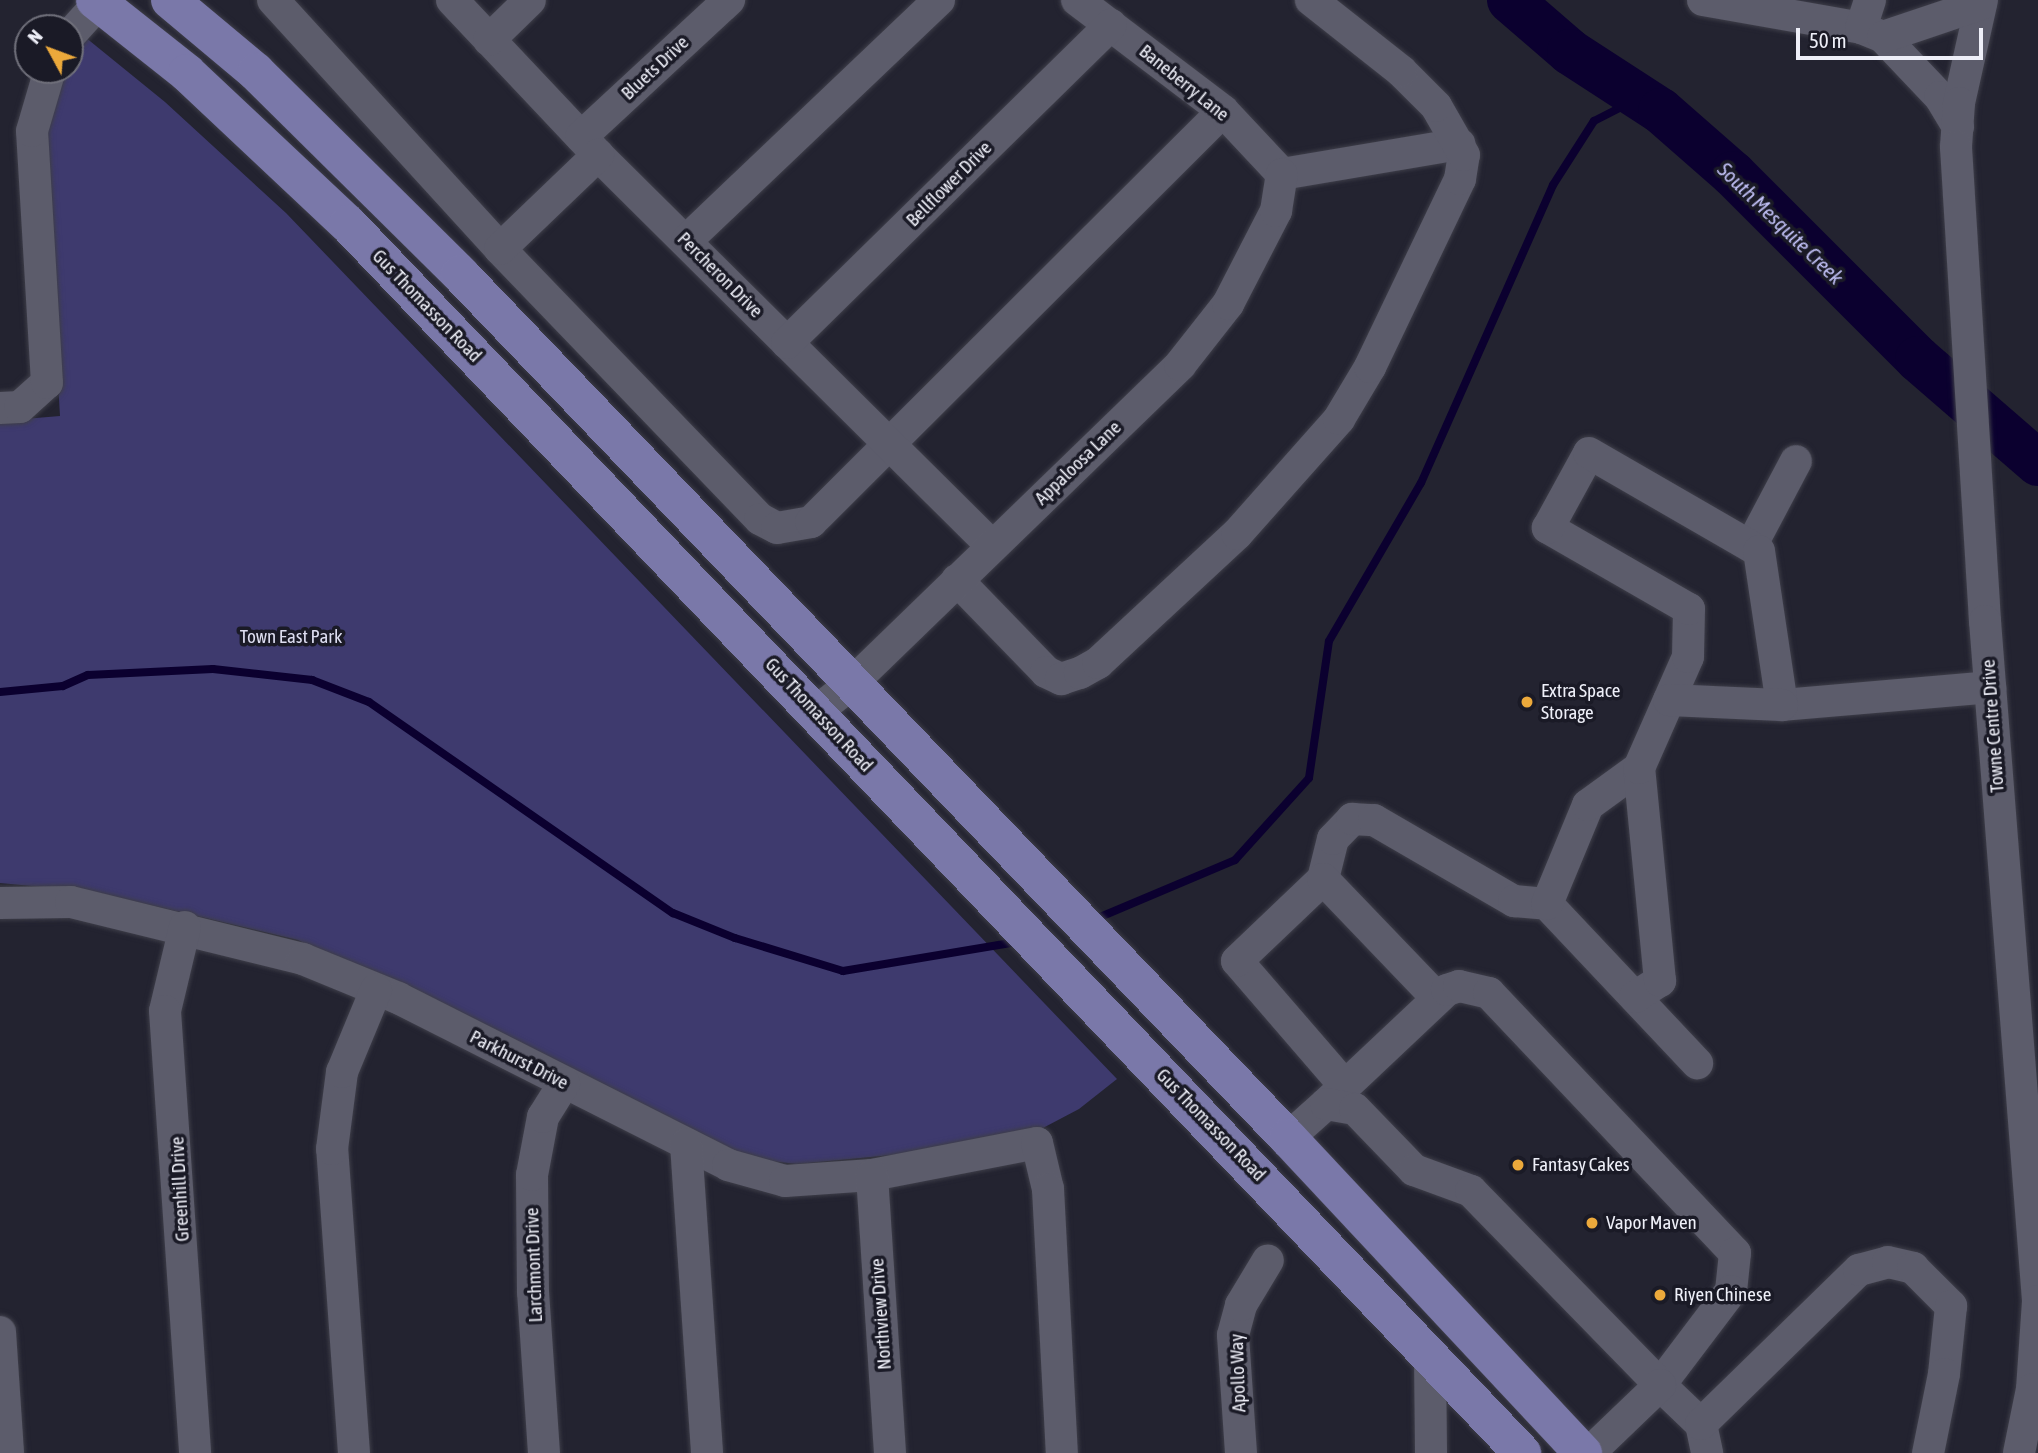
<!DOCTYPE html>
<html>
<head>
<meta charset="utf-8">
<style>
  body { margin:0 }
  #map { position:relative; width:2038px; height:1453px; overflow:hidden; background:#232330; font-family:"Asap Condensed",sans-serif }
  div>[style] { position:absolute }
  .green>* { inset:0; background:#3e3a6e }
  .stream>* { height:8px; margin:-4px; padding:0 4px; transform-origin:4px; border-radius:4px; background:#0b002f }
  .river>* { height:46px; margin:-23px; padding:0 23px; transform-origin:23px; border-radius:23px; background:#0b002f }
  .roads { filter:drop-shadow(0 0 2px #3e3e49) drop-shadow(0 0 2px #3e3e49) }
  .minor>* { height:32px; margin:-16px; padding:0 16px; transform-origin:16px; border-radius:16px; background:#5c5c6b }
  .major>* { height:38px; margin:-19px; padding:0 19px; transform-origin:19px; border-radius:19px; background:#7a78a9 }
  .dots>* { width:19px; height:19px; translate:-50% -50%; box-sizing:border-box; border:4px solid #1a1a26; border-radius:50% }
  span { translate:-50% -50%; white-space:nowrap; text-align:center; line-height:1.15; -webkit-text-stroke:7px #1a1a26; paint-order:stroke }
  .street-label { font-size:19px; color:#eeeff8 }
  .park-label { font-size:19px; color:#ddddf0 }
  .poi-label { font-size:19px; color:#eeeff8 }
  .left { translate:0 -50%; text-align:left }
  .water-label { font-size:21px; color:#c1c0f6; font-style:italic }
  .north { position:absolute; left:14px; top:14px; width:70px; height:70px; box-sizing:border-box; background:#1a1a26; border:2px solid #6f6f7a; border-radius:50%; rotate:311deg; font-size:19px; font-weight:700; line-height:28px; text-align:center; color:#eeeff8 }
  .north::after { content:''; display:block; margin:auto; width:24px; height:32px; background:#eca93b; clip-path:polygon(50% 0,100% 100%,50% 72%,0 100%) }
  .scale { position:absolute; left:1796px; top:28px; width:187px; height:32px; box-sizing:border-box; border:4px solid #eeeff8; border-top:0; padding-left:9px; font-size:21px; line-height:24px; white-space:nowrap; color:#eeeff8; -webkit-text-stroke:5px #1a1a26; paint-order:stroke }
</style>
</head>
<body>
<div id="map">
  <div class="green">
    <i style="clip-path:polygon(85px 37px,165px 102px,286px 213px,1117px 1079px,1079px 1109px,1041px 1129px,955px 1149px,797px 1164px,770px 1161px,735px 1153px,298px 940px,95px 892px,0 883px,0 421px,60px 416px,44px 138px,62px 70px,70px 70px,70px 56px)"></i>
  </div>
  <div class="stream">
    <i style="left:0;top:692px;width:63px;rotate:-5.4deg"></i>
    <i style="left:63px;top:686px;width:27px;rotate:-24deg"></i>
    <i style="left:88px;top:675px;width:125px;rotate:-2.7deg"></i>
    <i style="left:213px;top:669px;width:100px;rotate:6.3deg"></i>
    <i style="left:312px;top:680px;width:61px;rotate:21.1deg"></i>
    <i style="left:369px;top:702px;width:370px;rotate:34.8deg"></i>
    <i style="left:673px;top:913px;width:67px;rotate:22deg"></i>
    <i style="left:735px;top:938px;width:113px;rotate:17deg"></i>
    <i style="left:843px;top:971px;width:176px;rotate:-9.5deg"></i>
    <i style="left:1093px;top:920px;width:154px;rotate:-22.9deg"></i>
    <i style="left:1235px;top:860px;width:110px;rotate:-47.9deg"></i>
    <i style="left:1309px;top:778px;width:138px;rotate:-81.7deg"></i>
    <i style="left:1329px;top:641px;width:183px;rotate:-59.8deg"></i>
    <i style="left:1421px;top:483px;width:326px;rotate:-66.1deg"></i>
    <i style="left:1553px;top:185px;width:76px;rotate:-57.4deg"></i>
    <i style="left:1594px;top:121px;width:33px;rotate:-27deg"></i>
    <i style="left:1623px;top:106px;width:38px;rotate:7deg"></i>
  </div>
  <div class="river">
    <i style="left:1510px;top:0;width:79px;rotate:40.9deg"></i>
    <i style="left:1570px;top:52px;width:108px;rotate:33deg"></i>
    <i style="left:1661px;top:111px;width:96px;rotate:41.2deg"></i>
    <i style="left:1733px;top:174px;width:262px;rotate:45deg"></i>
    <i style="left:1918px;top:359px;width:159px;rotate:40.9deg"></i>
  </div>
  <div class="roads">
    <div class="minor">
      <i style="left:273px;top:0;width:337px;rotate:47.6deg"></i>
      <i style="left:500px;top:249px;width:375px;rotate:46.1deg"></i>
      <i style="left:760px;top:519px;width:19px;rotate:28deg"></i>
      <i style="left:777px;top:528px;width:35px;rotate:-10deg"></i>
      <i style="left:811px;top:522px;width:582px;rotate:-44.93deg"></i>
      <i style="left:452px;top:0;width:213px;rotate:46.7deg"></i>
      <i style="left:598px;top:155px;width:555px;rotate:44.78deg"></i>
      <i style="left:1077px;top:0;width:183px;rotate:37.2deg"></i>
      <i style="left:1223px;top:111px;width:86px;rotate:46.9deg"></i>
      <i style="left:1703px;top:0;width:160px;rotate:10deg"></i>
      <i style="left:1861px;top:28px;width:24px;rotate:22deg"></i>
      <i style="left:1883px;top:37px;width:83px;rotate:46.5deg"></i>
      <i style="left:1940px;top:97px;width:35px;rotate:59deg"></i>
      <i style="left:1982px;top:0;width:106px;rotate:102.6deg"></i>
      <i style="left:1959px;top:103px;width:44px;rotate:93.9deg"></i>
      <i style="left:1956px;top:147px;width:475px;rotate:86.5deg"></i>
      <i style="left:1985px;top:621px;width:682px;rotate:85.54deg"></i>
      <i style="left:2038px;top:1301px;width:88px;rotate:93.9deg"></i>
      <i style="left:2032px;top:1389px;width:65px;rotate:101.5deg"></i>
      <i style="left:1861px;top:28px;width:29px;rotate:-72deg"></i>
      <i style="left:70px;top:35px;width:43px;rotate:-47.8deg"></i>
      <i style="left:1883px;top:37px;width:103px;rotate:-18.6deg"></i>
      <i style="left:489px;top:40px;width:57px;rotate:-44.3deg"></i>
      <i style="left:581px;top:137px;width:202px;rotate:-42.8deg"></i>
      <i style="left:1282px;top:174px;width:180px;rotate:-9.6deg"></i>
      <i style="left:687px;top:240px;width:348px;rotate:-43.6deg"></i>
      <i style="left:500px;top:249px;width:136px;rotate:-43.8deg"></i>
      <i style="left:787px;top:343px;width:454px;rotate:-44.5deg"></i>
      <i style="left:0;top:408px;width:20px;rotate:-3deg"></i>
      <i style="left:20px;top:407px;width:36px;rotate:-42deg"></i>
      <i style="left:47px;top:383px;width:252px;rotate:-93.4deg"></i>
      <i style="left:32px;top:131px;width:64px;rotate:-73.6deg"></i>
      <i style="left:1751px;top:546px;width:96px;rotate:-62.1deg"></i>
      <i style="left:957px;top:580px;width:128px;rotate:45.9deg"></i>
      <i style="left:1046px;top:672px;width:17px;rotate:25deg"></i>
      <i style="left:1061px;top:679px;width:20px;rotate:-18deg"></i>
      <i style="left:1080px;top:673px;width:21px;rotate:-29deg"></i>
      <i style="left:1098px;top:663px;width:190px;rotate:-42.9deg"></i>
      <i style="left:1237px;top:534px;width:154px;rotate:-48.4deg"></i>
      <i style="left:1339px;top:419px;width:61px;rotate:-59.2deg"></i>
      <i style="left:1370px;top:367px;width:208px;rotate:-64.4deg"></i>
      <i style="left:1460px;top:179px;width:24px;rotate:-81deg"></i>
      <i style="left:1464px;top:155px;width:56px;rotate:-119.7deg"></i>
      <i style="left:1436px;top:106px;width:49px;rotate:-135deg"></i>
      <i style="left:1401px;top:71px;width:115px;rotate:-141.7deg"></i>
      <i style="left:1782px;top:705px;width:209px;rotate:-4.9deg"></i>
      <i style="left:817px;top:711px;width:42px;rotate:-38.2deg"></i>
      <i style="left:850px;top:685px;width:460px;rotate:-44.1deg"></i>
      <i style="left:1180px;top:365px;width:78px;rotate:-51.8deg"></i>
      <i style="left:1228px;top:304px;width:105px;rotate:-62.7deg"></i>
      <i style="left:1276px;top:211px;width:37px;rotate:-81deg"></i>
      <i style="left:1323px;top:879px;width:41px;rotate:-76deg"></i>
      <i style="left:1333px;top:839px;width:28px;rotate:-46deg"></i>
      <i style="left:1352px;top:819px;width:22px;rotate:3deg"></i>
      <i style="left:1374px;top:820px;width:162px;rotate:30.1deg"></i>
      <i style="left:1514px;top:901px;width:33px;rotate:5deg"></i>
      <i style="left:1547px;top:904px;width:219px;rotate:46.7deg"></i>
      <i style="left:0;top:903px;width:71px;rotate:-0.8deg"></i>
      <i style="left:71px;top:902px;width:239px;rotate:13.8deg"></i>
      <i style="left:303px;top:959px;width:103px;rotate:22.3deg"></i>
      <i style="left:398px;top:998px;width:370px;rotate:26.8deg"></i>
      <i style="left:728px;top:1165px;width:59px;rotate:15.7deg"></i>
      <i style="left:785px;top:1181px;width:87px;rotate:-3.9deg"></i>
      <i style="left:872px;top:1175px;width:168px;rotate:-11deg"></i>
      <i style="left:1037px;top:1143px;width:47px;rotate:76.6deg"></i>
      <i style="left:1048px;top:1189px;width:264px;rotate:87deg"></i>
      <i style="left:1547px;top:904px;width:107px;rotate:-67.5deg"></i>
      <i style="left:1588px;top:805px;width:63px;rotate:-36deg"></i>
      <i style="left:185px;top:927px;width:86px;rotate:103.4deg"></i>
      <i style="left:165px;top:1011px;width:443px;rotate:86.1deg"></i>
      <i style="left:1635px;top:997px;width:30px;rotate:-33deg"></i>
      <i style="left:1660px;top:981px;width:214px;rotate:-95.6deg"></i>
      <i style="left:1639px;top:768px;width:121px;rotate:-66.2deg"></i>
      <i style="left:1688px;top:657px;width:48px;rotate:-88.8deg"></i>
      <i style="left:1689px;top:609px;width:163px;rotate:-150.1deg"></i>
      <i style="left:1548px;top:528px;width:85px;rotate:-61.3deg"></i>
      <i style="left:1589px;top:453px;width:196px;rotate:30deg"></i>
      <i style="left:1759px;top:551px;width:156px;rotate:81.5deg"></i>
      <i style="left:1782px;top:705px;width:113px;rotate:-177.5deg"></i>
      <i style="left:1345px;top:1086px;width:165px;rotate:-130.8deg"></i>
      <i style="left:1237px;top:961px;width:119px;rotate:-43.6deg"></i>
      <i style="left:1323px;top:879px;width:165px;rotate:46.2deg"></i>
      <i style="left:1326px;top:1104px;width:166px;rotate:-43.3deg"></i>
      <i style="left:1447px;top:990px;width:13px;rotate:-18deg"></i>
      <i style="left:1459px;top:986px;width:31px;rotate:13deg"></i>
      <i style="left:1489px;top:993px;width:358px;rotate:46.6deg"></i>
      <i style="left:1735px;top:1253px;width:38px;rotate:96deg"></i>
      <i style="left:1731px;top:1291px;width:118px;rotate:127.1deg"></i>
      <i style="left:1660px;top:1385px;width:57px;rotate:43.6deg"></i>
      <i style="left:1701px;top:1424px;width:30px;rotate:78deg"></i>
      <i style="left:1288px;top:1138px;width:51px;rotate:-41.8deg"></i>
      <i style="left:1326px;top:1104px;width:29px;rotate:10deg"></i>
      <i style="left:1355px;top:1109px;width:85px;rotate:46deg"></i>
      <i style="left:1414px;top:1170px;width:61px;rotate:20.2deg"></i>
      <i style="left:1471px;top:1191px;width:271px;rotate:45.7deg"></i>
      <i style="left:1660px;top:1385px;width:98px;rotate:136.2deg"></i>
      <i style="left:686px;top:1144px;width:310px;rotate:86.1deg"></i>
      <i style="left:872px;top:1175px;width:279px;rotate:86.3deg"></i>
      <i style="left:0;top:1332px;width:121px;rotate:86.2deg"></i>
      <i style="left:1430px;top:1356px;width:97px;rotate:89.4deg"></i>
      <i style="left:1701px;top:1424px;width:221px;rotate:-44.3deg"></i>
      <i style="left:1859px;top:1270px;width:30px;rotate:-15deg"></i>
      <i style="left:1888px;top:1262px;width:26px;rotate:13deg"></i>
      <i style="left:1913px;top:1268px;width:54px;rotate:45deg"></i>
      <i style="left:1951px;top:1306px;width:68px;rotate:95.9deg"></i>
      <i style="left:1944px;top:1374px;width:81px;rotate:101.4deg"></i>
      <i style="left:354px;top:1453px;width:305px;rotate:-94.1deg"></i>
      <i style="left:332px;top:1149px;width:78px;rotate:-82.6deg"></i>
      <i style="left:342px;top:1072px;width:89px;rotate:-67.5deg"></i>
      <i style="left:544px;top:1453px;width:161px;rotate:-93.9deg"></i>
      <i style="left:533px;top:1292px;width:117px;rotate:-90.5deg"></i>
      <i style="left:532px;top:1175px;width:59px;rotate:-79.3deg"></i>
      <i style="left:543px;top:1117px;width:40px;rotate:-58deg"></i>
      <i style="left:1241px;top:1453px;width:118px;rotate:-93.9deg"></i>
      <i style="left:1233px;top:1335px;width:31px;rotate:-75deg"></i>
      <i style="left:1241px;top:1305px;width:52px;rotate:-59deg"></i>
    </div>
    <div class="major">
      <i style="left:95px;top:0;width:117px;rotate:38.4deg"></i>
      <i style="left:187px;top:73px;width:221px;rotate:43.2deg"></i>
      <i style="left:348px;top:224px;width:1700px;rotate:46.31deg"></i>
      <i style="left:170px;top:0;width:112px;rotate:39.9deg"></i>
      <i style="left:256px;top:72px;width:287px;rotate:44.7deg"></i>
      <i style="left:460px;top:274px;width:1197px;rotate:46.22deg"></i>
      <i style="left:1288px;top:1138px;width:432px;rotate:46.9deg"></i>
    </div>
  </div>
  <div class="dots">
    <i style="left:1527px;top:702px;background:#eca93b"></i>
    <i style="left:1518px;top:1165px;background:#eca93b"></i>
    <i style="left:1592px;top:1223px;background:#eca93b"></i>
    <i style="left:1660px;top:1295px;background:#eca93b"></i>
  </div>
  <div class="street-label">
    <span style="left:655px;top:68px;rotate:-43deg">Bluets Drive</span>
    <span style="left:1184px;top:83px;rotate:39deg">Baneberry Lane</span>
    <span style="left:949px;top:184px;rotate:-45deg">Bellflower Drive</span>
    <span style="left:720px;top:275px;rotate:45deg">Percheron Drive</span>
    <span style="left:427px;top:306px;rotate:46deg">Gus Thomasson Road</span>
    <span style="left:1078px;top:463px;rotate:-44deg">Appaloosa Lane</span>
    <span style="left:819px;top:715px;rotate:47deg">Gus Thomasson Road</span>
    <span style="left:1993px;top:726px;rotate:-94deg">Towne Centre Drive</span>
    <span style="left:519px;top:1060px;rotate:27deg">Parkhurst Drive</span>
    <span style="left:1211px;top:1125px;rotate:46deg">Gus Thomasson Road</span>
    <span style="left:180px;top:1189px;rotate:-93deg">Greenhill Drive</span>
    <span style="left:534px;top:1265px;rotate:-92deg">Larchmont Drive</span>
    <span style="left:881px;top:1314px;rotate:-94deg">Northview Drive</span>
    <span style="left:1238px;top:1373px;rotate:-92deg">Apollo Way</span>
  </div>
  <div class="park-label">
    <span style="left:291px;top:637px">Town East Park</span>
  </div>
  <div class="poi-label">
    <span class="left" style="left:1541px;top:702px">Extra Space<br>Storage</span>
    <span class="left" style="left:1532px;top:1165px">Fantasy Cakes</span>
    <span class="left" style="left:1606px;top:1223px">Vapor Maven</span>
    <span class="left" style="left:1674px;top:1295px">Riyen Chinese</span>
  </div>
  <div class="water-label">
    <span style="left:1781px;top:223px;rotate:44deg">South Mesquite Creek</span>
  </div>
  <div class="north">N</div>
  <div class="scale">50 m</div>
</div>
</body>
</html>
